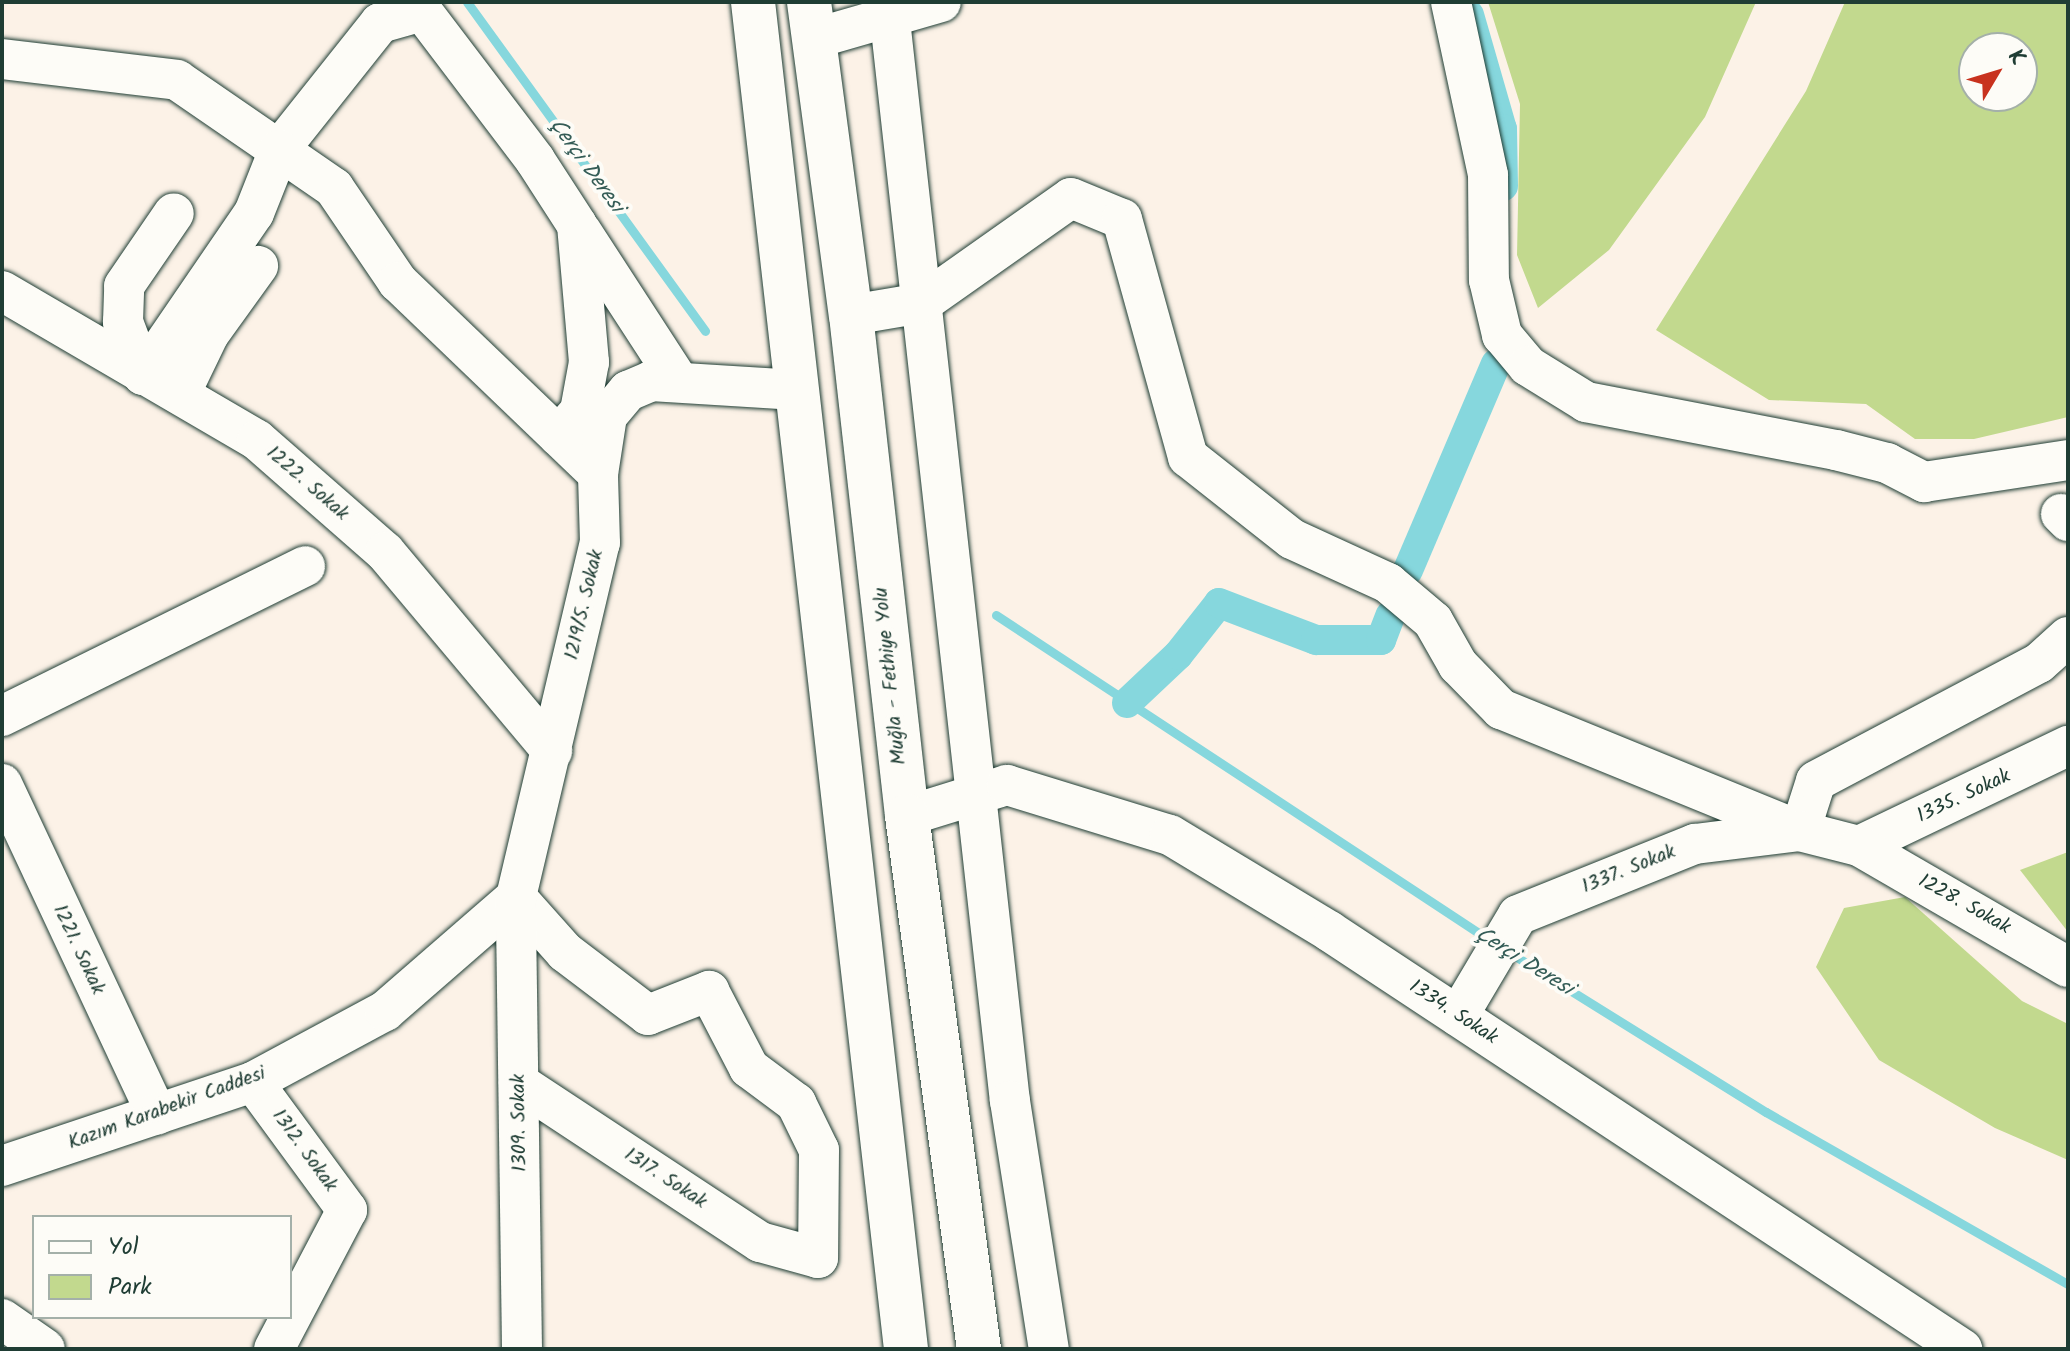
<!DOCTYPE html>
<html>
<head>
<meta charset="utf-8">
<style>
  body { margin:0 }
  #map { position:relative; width:2070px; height:1351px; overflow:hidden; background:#fcf2e7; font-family:Kalam,sans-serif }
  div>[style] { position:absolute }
  .green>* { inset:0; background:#c2d98e }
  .stream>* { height:9px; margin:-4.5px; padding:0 4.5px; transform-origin:4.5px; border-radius:4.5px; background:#86d7dd }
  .canal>* { height:30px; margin:-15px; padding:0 15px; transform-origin:15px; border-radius:15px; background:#86d7dd }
  .roads { filter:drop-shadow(0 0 2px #1f3d34) drop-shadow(0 0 2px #1f3d34) }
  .minor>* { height:40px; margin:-20px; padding:0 20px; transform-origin:20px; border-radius:20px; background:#fdfcf7 }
  .highway>* { height:44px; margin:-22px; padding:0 22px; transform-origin:22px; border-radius:22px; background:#fdfcf7 }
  span { translate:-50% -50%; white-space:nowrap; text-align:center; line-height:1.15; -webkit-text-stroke:8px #fdfcf7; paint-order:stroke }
  .street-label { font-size:20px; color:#1f3d34 }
  .water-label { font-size:22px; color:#345c56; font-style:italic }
  .frame { position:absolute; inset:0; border:4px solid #1f3d34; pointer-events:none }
  .legend { position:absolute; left:32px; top:1215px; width:260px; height:104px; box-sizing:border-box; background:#fdfcf7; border:2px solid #a4b0a9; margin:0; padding:10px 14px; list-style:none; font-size:24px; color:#1f3d34 }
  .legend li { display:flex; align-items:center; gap:16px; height:40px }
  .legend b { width:40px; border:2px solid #a4b0a9 }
  .north { position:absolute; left:1958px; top:32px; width:80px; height:80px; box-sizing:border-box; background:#fdfcf7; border:2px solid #a4b0a9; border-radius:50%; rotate:52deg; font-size:22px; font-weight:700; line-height:32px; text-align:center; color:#1f3d34 }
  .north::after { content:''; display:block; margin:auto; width:28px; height:36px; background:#c8321e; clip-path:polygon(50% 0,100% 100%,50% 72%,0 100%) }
</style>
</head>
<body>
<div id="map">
  <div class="green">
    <i style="clip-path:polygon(1488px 2px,1756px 2px,1705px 117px,1609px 250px,1538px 308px,1517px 255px,1520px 104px)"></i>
    <i style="clip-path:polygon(evenodd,1845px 2px,2068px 2px,2068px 417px,1974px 439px,1915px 439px,1866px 404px,1769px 400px,1656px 330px,1806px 91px,1845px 2px,1974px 48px,2022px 48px,2022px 96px,1974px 96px,1974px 48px)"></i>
    <i style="clip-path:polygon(2068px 852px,2068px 932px,2020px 870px)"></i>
    <i style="clip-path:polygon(1905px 897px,2022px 1001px,2068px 1024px,2068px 1160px,1995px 1128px,1879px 1060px,1816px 967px,1844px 908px)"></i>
  </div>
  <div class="stream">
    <i style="left:467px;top:2px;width:406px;rotate:54.1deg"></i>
    <i style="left:996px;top:615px;width:593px;rotate:33.37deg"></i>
    <i style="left:1507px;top:951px;width:305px;rotate:31.9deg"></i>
    <i style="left:1766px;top:1112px;width:348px;rotate:29.7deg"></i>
  </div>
  <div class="canal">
    <i style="left:1469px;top:15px;width:119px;rotate:73.9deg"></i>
    <i style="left:1502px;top:129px;width:57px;rotate:89deg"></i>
    <i style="left:1408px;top:570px;width:224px;rotate:-66.9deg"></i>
    <i style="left:1127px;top:703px;width:70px;rotate:-43.3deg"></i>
    <i style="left:1178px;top:655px;width:66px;rotate:-51.7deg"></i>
    <i style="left:1219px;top:603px;width:104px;rotate:20.9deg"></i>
    <i style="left:1316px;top:640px;width:65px"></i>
    <i style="left:1381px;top:640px;width:26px;rotate:-69deg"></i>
  </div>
  <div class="roads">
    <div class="minor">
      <i style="left:421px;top:2px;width:9px;rotate:84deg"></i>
      <i style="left:422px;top:11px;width:187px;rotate:52.8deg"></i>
      <i style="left:535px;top:160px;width:77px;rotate:57.1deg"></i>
      <i style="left:577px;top:225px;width:138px;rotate:85deg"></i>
      <i style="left:589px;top:362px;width:50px;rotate:100.4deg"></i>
      <i style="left:580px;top:411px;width:33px;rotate:131deg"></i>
      <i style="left:888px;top:2px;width:1106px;rotate:83.67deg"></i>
      <i style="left:1010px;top:1101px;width:251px;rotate:81.1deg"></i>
      <i style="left:1451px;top:2px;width:177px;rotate:77.9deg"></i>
      <i style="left:1488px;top:175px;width:105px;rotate:89.5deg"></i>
      <i style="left:1489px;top:280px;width:57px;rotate:76.7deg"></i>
      <i style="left:1502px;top:335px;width:40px;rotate:50deg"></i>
      <i style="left:1528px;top:366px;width:68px;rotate:31.8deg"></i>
      <i style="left:1586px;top:402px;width:255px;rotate:10.9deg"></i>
      <i style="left:1836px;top:450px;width:53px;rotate:14.3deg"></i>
      <i style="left:1887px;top:463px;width:42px;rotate:27.2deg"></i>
      <i style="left:1924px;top:482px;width:146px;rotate:-8.7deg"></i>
      <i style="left:813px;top:39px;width:133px;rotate:-16.1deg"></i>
      <i style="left:2px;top:59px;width:176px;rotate:6.8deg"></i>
      <i style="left:177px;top:80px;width:124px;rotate:34.5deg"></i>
      <i style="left:279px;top:150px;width:162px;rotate:-51.5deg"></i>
      <i style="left:380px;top:23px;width:44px;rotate:-15.9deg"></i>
      <i style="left:581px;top:231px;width:180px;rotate:57deg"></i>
      <i style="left:2px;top:291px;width:295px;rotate:30.3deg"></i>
      <i style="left:257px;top:440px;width:170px;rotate:41.2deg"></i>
      <i style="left:385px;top:552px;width:260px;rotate:50deg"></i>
      <i style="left:851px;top:315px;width:72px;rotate:-9.6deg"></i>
      <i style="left:922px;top:303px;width:182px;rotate:-35.2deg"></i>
      <i style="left:1071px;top:198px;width:55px;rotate:22.4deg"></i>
      <i style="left:1122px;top:219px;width:247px;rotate:74.5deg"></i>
      <i style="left:1188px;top:457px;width:132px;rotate:38.3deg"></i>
      <i style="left:1292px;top:539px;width:106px;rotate:24.6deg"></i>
      <i style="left:1388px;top:583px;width:59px;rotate:40.2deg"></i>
      <i style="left:1433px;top:621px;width:51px;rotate:60.4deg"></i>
      <i style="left:1458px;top:665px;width:62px;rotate:45.7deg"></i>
      <i style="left:1501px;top:709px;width:323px;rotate:22.2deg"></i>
      <i style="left:1800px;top:831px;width:52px;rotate:-72.3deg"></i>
      <i style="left:1816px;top:781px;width:252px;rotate:-27.9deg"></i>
      <i style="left:2039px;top:663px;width:39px;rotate:-42deg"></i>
      <i style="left:143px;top:375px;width:196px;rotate:-55.6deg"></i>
      <i style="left:254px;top:213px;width:68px;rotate:-68.4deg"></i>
      <i style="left:279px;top:150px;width:67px;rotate:34.6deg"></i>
      <i style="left:334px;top:188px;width:114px;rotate:55.8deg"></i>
      <i style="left:398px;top:282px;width:277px;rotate:43.8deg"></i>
      <i style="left:143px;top:375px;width:57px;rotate:-110.7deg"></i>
      <i style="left:123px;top:322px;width:36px;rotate:-88deg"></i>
      <i style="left:124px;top:286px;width:88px;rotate:-55.6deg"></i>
      <i style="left:181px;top:392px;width:64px;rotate:-64.2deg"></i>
      <i style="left:209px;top:334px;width:84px;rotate:-54.2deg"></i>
      <i style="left:2061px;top:514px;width:10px;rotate:45deg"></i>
      <i style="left:2px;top:716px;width:338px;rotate:-26.3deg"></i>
      <i style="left:2px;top:784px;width:365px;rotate:64.9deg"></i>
      <i style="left:907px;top:816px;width:105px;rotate:-17.2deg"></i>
      <i style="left:1007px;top:785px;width:170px;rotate:17.1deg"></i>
      <i style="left:1170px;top:835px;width:186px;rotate:31.1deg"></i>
      <i style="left:1329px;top:931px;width:759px;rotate:33.44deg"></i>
      <i style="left:1859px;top:846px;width:232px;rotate:-25.6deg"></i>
      <i style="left:516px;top:897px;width:74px;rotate:48.3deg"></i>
      <i style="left:565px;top:952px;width:104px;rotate:37.2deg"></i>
      <i style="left:648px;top:1015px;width:66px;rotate:-21.5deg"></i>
      <i style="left:709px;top:991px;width:87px;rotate:62.5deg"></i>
      <i style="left:749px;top:1068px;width:59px;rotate:36.7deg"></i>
      <i style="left:796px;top:1103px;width:52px;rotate:63.9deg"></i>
      <i style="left:819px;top:1150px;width:108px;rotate:90.5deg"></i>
      <i style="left:818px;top:1258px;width:60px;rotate:-164.6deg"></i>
      <i style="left:760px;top:1242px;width:289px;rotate:-146.6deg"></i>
      <i style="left:1458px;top:1016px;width:117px;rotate:-59.3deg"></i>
      <i style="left:1518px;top:915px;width:191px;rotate:-21.9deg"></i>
      <i style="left:1695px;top:844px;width:106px;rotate:-7.1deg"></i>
      <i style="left:1800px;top:831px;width:61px;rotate:14.3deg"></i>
      <i style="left:1859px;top:846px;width:241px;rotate:30.1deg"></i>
      <i style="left:253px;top:1082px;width:159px;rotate:53.7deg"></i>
      <i style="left:347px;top:1210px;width:157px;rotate:117.7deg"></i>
      <i style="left:2px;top:1166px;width:265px;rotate:-18.5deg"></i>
      <i style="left:253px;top:1082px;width:150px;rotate:-28.3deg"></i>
      <i style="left:385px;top:1011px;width:174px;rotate:-41deg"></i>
      <i style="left:2px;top:1319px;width:52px;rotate:34.9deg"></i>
      <i style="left:522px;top:1349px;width:452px;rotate:-90.8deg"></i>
      <i style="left:516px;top:897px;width:364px;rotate:-76.7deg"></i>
      <i style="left:600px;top:543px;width:69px;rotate:-91.7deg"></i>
      <i style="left:598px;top:474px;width:59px;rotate:-81.2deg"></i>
      <i style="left:607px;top:416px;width:33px;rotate:-50deg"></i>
      <i style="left:628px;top:391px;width:25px;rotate:-23deg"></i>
      <i style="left:651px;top:381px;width:146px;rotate:3.5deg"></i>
    </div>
    <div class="highway">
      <i style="left:753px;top:2px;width:1356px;rotate:83.52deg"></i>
      <i style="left:809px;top:2px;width:316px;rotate:82.4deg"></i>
      <i style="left:851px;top:315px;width:504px;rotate:83.62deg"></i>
      <i style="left:907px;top:816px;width:538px;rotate:82.31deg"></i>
    </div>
  </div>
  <div class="street-label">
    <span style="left:307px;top:484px;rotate:41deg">1222. Sokak</span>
    <span style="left:585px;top:605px;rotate:-77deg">1219/5. Sokak</span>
    <span style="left:891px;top:676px;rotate:-96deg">Muğla - Fethiye Yolu</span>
    <span style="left:1964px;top:797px;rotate:-25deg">1335. Sokak</span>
    <span style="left:1629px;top:870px;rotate:-22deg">1337. Sokak</span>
    <span style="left:1964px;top:905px;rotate:29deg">1228. Sokak</span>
    <span style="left:78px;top:950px;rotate:65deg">1221. Sokak</span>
    <span style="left:1453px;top:1013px;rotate:33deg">1334. Sokak</span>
    <span style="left:167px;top:1109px;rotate:-20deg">Kazım Karabekir Caddesi</span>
    <span style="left:520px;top:1123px;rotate:-91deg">1309. Sokak</span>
    <span style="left:304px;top:1151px;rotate:54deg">1312. Sokak</span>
    <span style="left:665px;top:1179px;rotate:33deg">1317. Sokak</span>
  </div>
  <div class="water-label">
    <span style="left:586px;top:166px;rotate:54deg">Çerçi Deresi</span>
    <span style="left:1524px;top:962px;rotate:32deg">Çerçi Deresi</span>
  </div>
  <div class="frame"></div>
  <ul class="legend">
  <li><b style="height:10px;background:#fdfcf7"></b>Yol</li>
  <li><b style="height:22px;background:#c2d98e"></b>Park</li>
  </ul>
  <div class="north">K</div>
</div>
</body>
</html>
